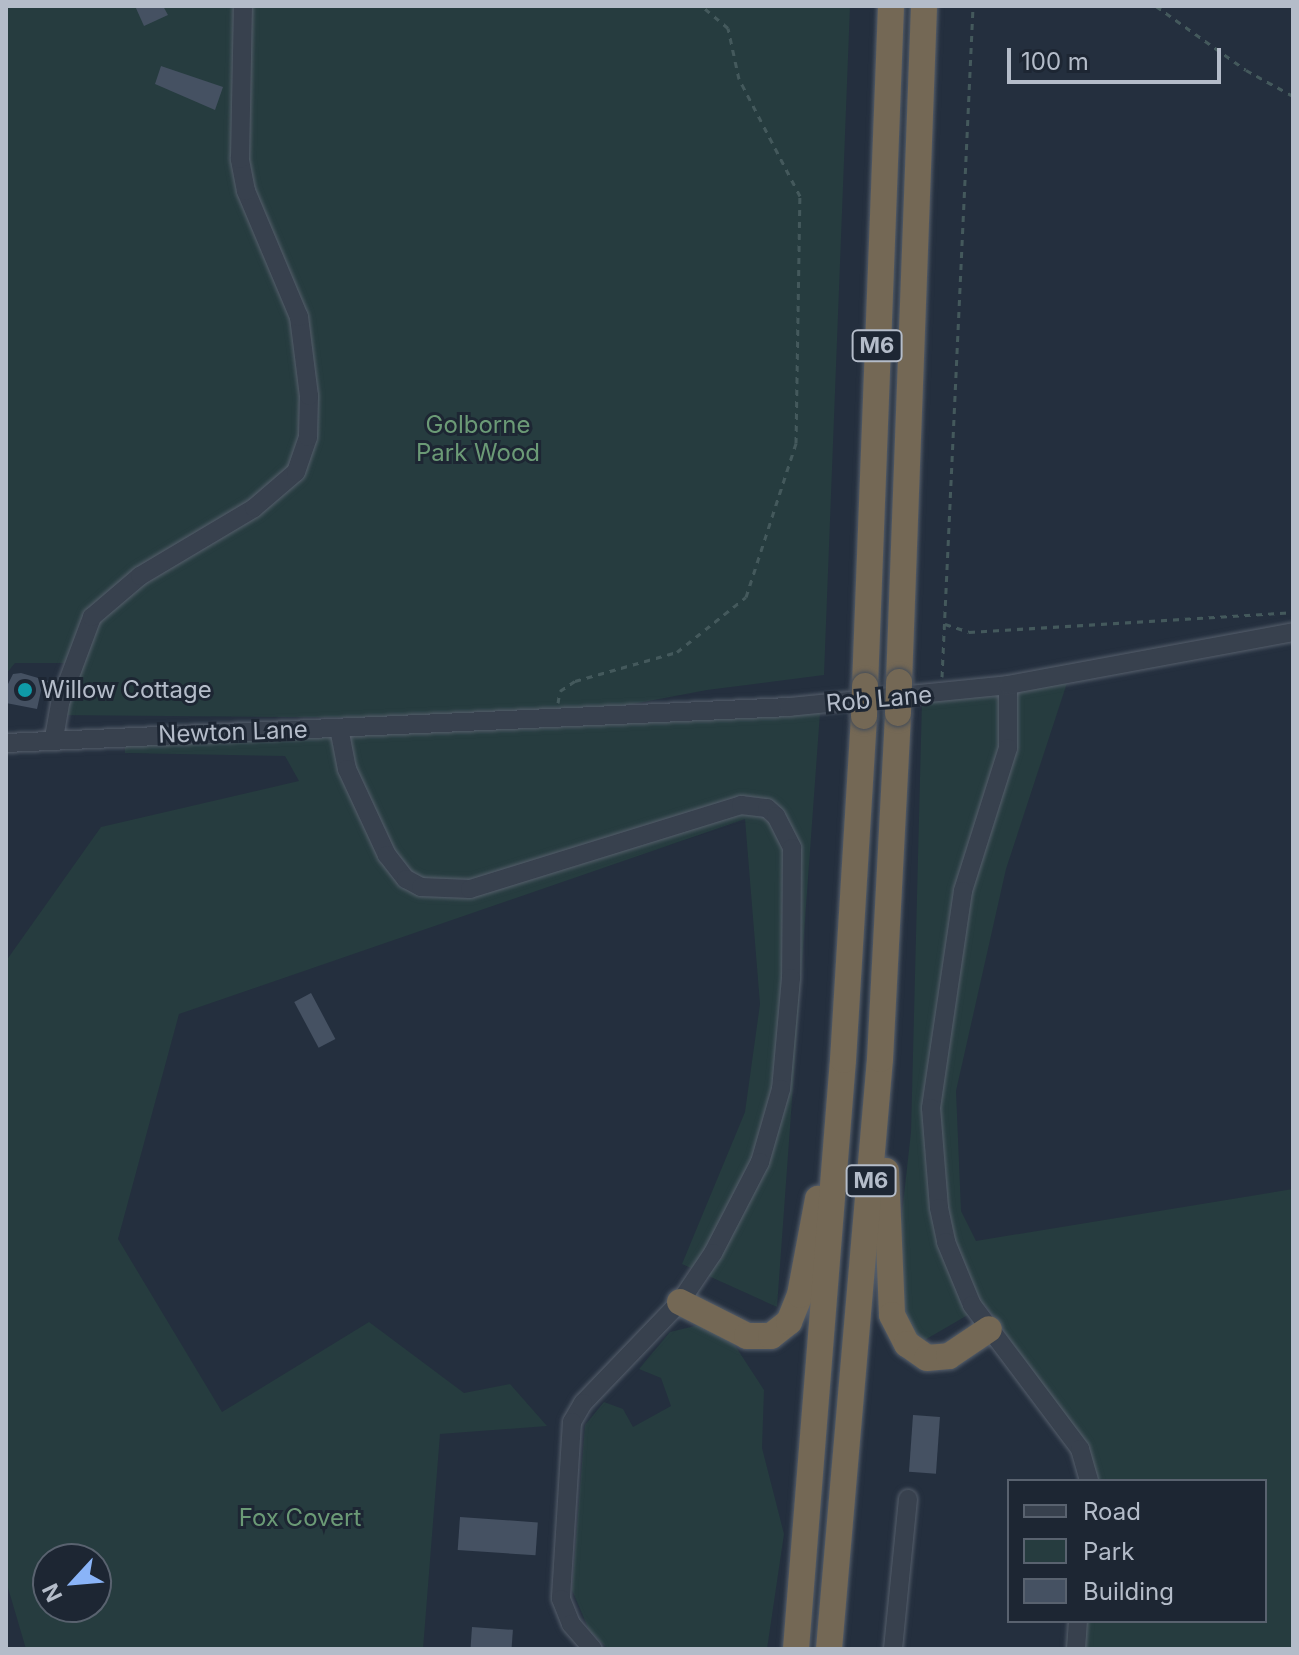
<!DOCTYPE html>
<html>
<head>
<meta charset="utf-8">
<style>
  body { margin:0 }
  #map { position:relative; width:1299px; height:1655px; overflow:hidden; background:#242f3e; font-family:Inter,sans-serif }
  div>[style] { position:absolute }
  .green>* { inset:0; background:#263c3f }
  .building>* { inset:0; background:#455162; transform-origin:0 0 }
  .path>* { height:3px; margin-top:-1.5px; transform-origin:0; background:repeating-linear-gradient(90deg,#44595c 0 6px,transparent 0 12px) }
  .roads { filter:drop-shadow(0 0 2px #565f6c) drop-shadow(0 0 2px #565f6c) }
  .minor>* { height:18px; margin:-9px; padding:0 9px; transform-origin:9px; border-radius:9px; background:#38414e }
  .highway>* { height:26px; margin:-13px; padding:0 13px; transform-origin:13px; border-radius:13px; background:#746855 }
  .bridges { filter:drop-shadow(0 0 2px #434c59) drop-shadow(0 0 2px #434c59) }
  .highway-bridge>* { height:26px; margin:-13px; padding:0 13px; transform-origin:13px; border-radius:13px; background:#746855 }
  .dots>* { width:22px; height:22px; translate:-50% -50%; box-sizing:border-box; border:4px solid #1d2633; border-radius:50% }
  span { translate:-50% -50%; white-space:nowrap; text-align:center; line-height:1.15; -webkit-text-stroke:6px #1d2633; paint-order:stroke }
  .shield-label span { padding:2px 6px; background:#1d2633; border:2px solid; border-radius:6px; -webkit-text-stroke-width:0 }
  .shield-label { font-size:22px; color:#b4bcc9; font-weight:700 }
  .park-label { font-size:24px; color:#6b9a76 }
  .poi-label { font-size:24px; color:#b4bcc9 }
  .left { translate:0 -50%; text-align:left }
  .street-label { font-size:24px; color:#b4bcc9 }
  .frame { position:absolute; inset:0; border:8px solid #b4bcc9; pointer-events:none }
  .legend { position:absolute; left:1007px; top:1479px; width:260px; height:144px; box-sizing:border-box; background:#1d2633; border:2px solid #59626f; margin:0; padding:10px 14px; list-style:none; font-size:24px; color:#b4bcc9 }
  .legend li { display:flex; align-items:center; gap:16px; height:40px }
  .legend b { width:40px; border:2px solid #59626f }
  .north { position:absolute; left:32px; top:1543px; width:80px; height:80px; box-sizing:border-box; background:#1d2633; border:2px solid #59626f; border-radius:50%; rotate:244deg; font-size:22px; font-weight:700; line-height:32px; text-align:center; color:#b4bcc9 }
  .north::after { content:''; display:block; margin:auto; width:28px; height:36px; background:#8ab4f8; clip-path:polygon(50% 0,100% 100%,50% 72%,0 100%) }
  .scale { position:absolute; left:1007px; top:48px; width:214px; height:36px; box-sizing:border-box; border:4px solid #b4bcc9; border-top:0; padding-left:10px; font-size:24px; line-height:28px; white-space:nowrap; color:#b4bcc9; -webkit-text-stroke:6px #1d2633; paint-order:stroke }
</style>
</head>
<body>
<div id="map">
  <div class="green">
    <i style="clip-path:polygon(evenodd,6px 6px,850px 6px,824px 675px,707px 690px,569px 716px,821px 699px,777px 1307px,682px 1264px,745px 1112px,760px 1004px,745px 819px,179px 1014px,118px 1239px,222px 1412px,369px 1322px,464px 1393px,510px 1384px,547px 1426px,440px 1434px,423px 1649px,26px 1649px,6px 1581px,6px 961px,101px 827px,299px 781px,285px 756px,125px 753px,125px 738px,523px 719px,52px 715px,69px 663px,15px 663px,6px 674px,6px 6px,48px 1559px,96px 1559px,96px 1607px,48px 1607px,48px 1559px)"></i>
    <i style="clip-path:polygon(1067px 683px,1006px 869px,956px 1091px,961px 1211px,976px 1241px,1293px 1189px,1293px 1649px,1066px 1649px,1069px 1621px,1265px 1621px,1265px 1481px,1086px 1481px,1089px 1449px,985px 1305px,923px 1341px,908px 1326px,901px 1293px,900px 1231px,911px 1132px,922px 700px)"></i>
    <i style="clip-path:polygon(699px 1325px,734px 1344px,764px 1390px,762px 1448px,784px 1534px,767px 1649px,608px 1649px,589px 1630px,572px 1590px,585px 1425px,604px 1402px,623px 1409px,633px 1427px,671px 1406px,661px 1378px,639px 1369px,670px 1332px)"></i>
  </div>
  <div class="building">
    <i style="clip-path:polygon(135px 6px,163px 6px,168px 15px,144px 26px)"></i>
    <i style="clip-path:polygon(161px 66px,223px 87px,215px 110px,155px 84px)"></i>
    <i style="clip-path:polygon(21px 673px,52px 682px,41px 691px,37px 709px,6px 703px,6px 688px,13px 674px)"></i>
    <i style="left:311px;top:993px;width:52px;height:19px;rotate:62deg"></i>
    <i style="left:913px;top:1415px;width:27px;height:57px;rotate:4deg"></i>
    <i style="left:460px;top:1517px;width:78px;height:33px;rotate:4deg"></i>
    <i style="left:472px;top:1627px;width:41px;height:22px;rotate:4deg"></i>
  </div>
  <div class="path">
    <i style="left:1156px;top:6px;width:110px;rotate:35.4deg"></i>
    <i style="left:1246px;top:70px;width:54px;rotate:29deg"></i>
    <i style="left:945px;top:624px;width:25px;rotate:18deg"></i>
    <i style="left:969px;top:632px;width:325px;rotate:-3.5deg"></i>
    <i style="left:942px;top:677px;width:672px;rotate:-87.35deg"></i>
    <i style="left:558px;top:703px;width:12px;rotate:-81deg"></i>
    <i style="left:560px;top:691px;width:18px;rotate:-34deg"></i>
    <i style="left:575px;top:681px;width:106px;rotate:-15.9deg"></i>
    <i style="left:677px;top:652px;width:88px;rotate:-38.6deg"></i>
    <i style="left:746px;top:597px;width:162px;rotate:-72deg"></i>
    <i style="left:796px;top:443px;width:247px;rotate:-89.1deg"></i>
    <i style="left:800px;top:196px;width:132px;rotate:-117.5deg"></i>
    <i style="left:739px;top:79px;width:52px;rotate:-102.2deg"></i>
    <i style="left:728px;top:28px;width:34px;rotate:-140deg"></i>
  </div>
  <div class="roads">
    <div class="minor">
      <i style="left:1008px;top:685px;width:63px;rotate:90deg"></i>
      <i style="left:1008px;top:748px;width:150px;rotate:107.5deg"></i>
      <i style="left:963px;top:891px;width:219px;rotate:98.4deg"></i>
      <i style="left:931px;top:1108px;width:100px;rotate:85.4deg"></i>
      <i style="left:939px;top:1208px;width:35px;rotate:78deg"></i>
      <i style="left:946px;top:1242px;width:68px;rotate:67.6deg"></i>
      <i style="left:972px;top:1305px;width:180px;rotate:53.1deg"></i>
      <i style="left:1080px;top:1449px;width:33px;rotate:74deg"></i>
      <i style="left:339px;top:728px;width:42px;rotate:79deg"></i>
      <i style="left:347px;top:769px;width:95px;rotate:65.1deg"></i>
      <i style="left:387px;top:855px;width:31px;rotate:52deg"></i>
      <i style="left:406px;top:879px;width:17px;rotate:28deg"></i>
      <i style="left:421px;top:887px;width:49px;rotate:2.3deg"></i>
      <i style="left:470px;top:889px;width:284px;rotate:-17.2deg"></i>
      <i style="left:741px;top:805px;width:26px;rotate:7deg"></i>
      <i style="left:767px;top:808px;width:12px;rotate:42deg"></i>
      <i style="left:776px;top:816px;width:36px;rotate:63deg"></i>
      <i style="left:792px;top:848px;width:130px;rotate:90.4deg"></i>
      <i style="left:791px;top:978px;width:111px;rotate:95.1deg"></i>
      <i style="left:781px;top:1089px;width:76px;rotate:106deg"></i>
      <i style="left:760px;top:1162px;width:102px;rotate:117.3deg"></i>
      <i style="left:713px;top:1253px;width:59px;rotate:124deg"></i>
      <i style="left:680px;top:1302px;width:140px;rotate:133.8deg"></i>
      <i style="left:583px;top:1403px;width:22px;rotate:120deg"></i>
      <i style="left:572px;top:1422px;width:177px;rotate:93.6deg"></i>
      <i style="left:561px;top:1599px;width:27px;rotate:68deg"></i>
      <i style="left:571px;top:1624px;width:33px;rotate:49deg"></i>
      <i style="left:54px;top:738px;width:39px;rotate:-80deg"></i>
      <i style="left:61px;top:700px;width:89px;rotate:-69.5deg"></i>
      <i style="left:92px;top:617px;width:63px;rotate:-40.5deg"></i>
      <i style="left:140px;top:576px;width:133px;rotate:-30.8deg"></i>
      <i style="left:254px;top:508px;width:55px;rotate:-40.6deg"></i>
      <i style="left:296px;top:472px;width:37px;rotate:-71deg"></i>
      <i style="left:308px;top:437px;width:41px;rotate:-88.6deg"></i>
      <i style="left:309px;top:396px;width:80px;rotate:-97.2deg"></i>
      <i style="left:299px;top:317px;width:137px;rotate:-112.8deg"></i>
      <i style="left:246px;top:191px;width:33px;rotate:-101deg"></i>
      <i style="left:240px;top:159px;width:153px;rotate:-88.9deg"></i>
      <i style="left:6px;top:743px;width:784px;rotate:-2.63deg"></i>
      <i style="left:789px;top:707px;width:220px;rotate:-5.7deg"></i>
      <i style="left:1008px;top:685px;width:290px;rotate:-10.5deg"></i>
      <i style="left:893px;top:1649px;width:151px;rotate:-84.3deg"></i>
      <i style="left:1076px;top:1649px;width:28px;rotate:-86deg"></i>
    </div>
    <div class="highway">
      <i style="left:899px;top:682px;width:676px;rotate:-87.88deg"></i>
      <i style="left:865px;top:686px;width:680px;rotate:-87.81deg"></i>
      <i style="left:886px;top:1171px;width:144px;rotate:87.6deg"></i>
      <i style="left:892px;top:1315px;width:33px;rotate:63deg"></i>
      <i style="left:907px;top:1344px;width:24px;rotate:35deg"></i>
      <i style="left:927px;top:1358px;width:22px;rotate:-5deg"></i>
      <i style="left:949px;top:1356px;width:48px;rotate:-34deg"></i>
      <i style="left:680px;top:1302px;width:75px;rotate:26.9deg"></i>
      <i style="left:747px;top:1336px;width:24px"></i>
      <i style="left:771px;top:1336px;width:23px;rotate:-38deg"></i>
      <i style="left:789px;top:1322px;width:29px;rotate:-68deg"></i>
      <i style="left:800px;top:1295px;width:98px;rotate:-79.4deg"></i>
      <i style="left:796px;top:1649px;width:591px;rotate:-85.44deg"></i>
      <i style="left:843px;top:1060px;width:345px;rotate:-86.5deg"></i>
      <i style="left:829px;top:1649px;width:592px;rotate:-85.06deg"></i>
      <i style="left:880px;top:1059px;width:346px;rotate:-87deg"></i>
    </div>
  </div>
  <div class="bridges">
    <div class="highway-bridge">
      <i style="left:898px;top:713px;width:31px;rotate:-88deg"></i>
      <i style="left:864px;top:716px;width:30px;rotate:-88deg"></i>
    </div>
  </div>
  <div class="dots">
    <i style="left:25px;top:690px;background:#0f9aa8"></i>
  </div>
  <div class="shield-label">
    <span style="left:877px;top:346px">M6</span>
    <span style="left:871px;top:1181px">M6</span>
  </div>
  <div class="park-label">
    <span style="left:478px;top:439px">Golborne<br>Park Wood</span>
    <span style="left:300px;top:1518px">Fox Covert</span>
  </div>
  <div class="poi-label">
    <span class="left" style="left:41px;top:690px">Willow Cottage</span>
  </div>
  <div class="street-label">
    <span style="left:879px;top:699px;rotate:-5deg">Rob Lane</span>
    <span style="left:233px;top:732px;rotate:-2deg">Newton Lane</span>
  </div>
  <div class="frame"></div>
  <ul class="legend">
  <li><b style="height:10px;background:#38414e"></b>Road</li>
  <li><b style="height:22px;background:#263c3f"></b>Park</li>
  <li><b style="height:22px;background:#455162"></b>Building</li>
  </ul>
  <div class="north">N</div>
  <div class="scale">100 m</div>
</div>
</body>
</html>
